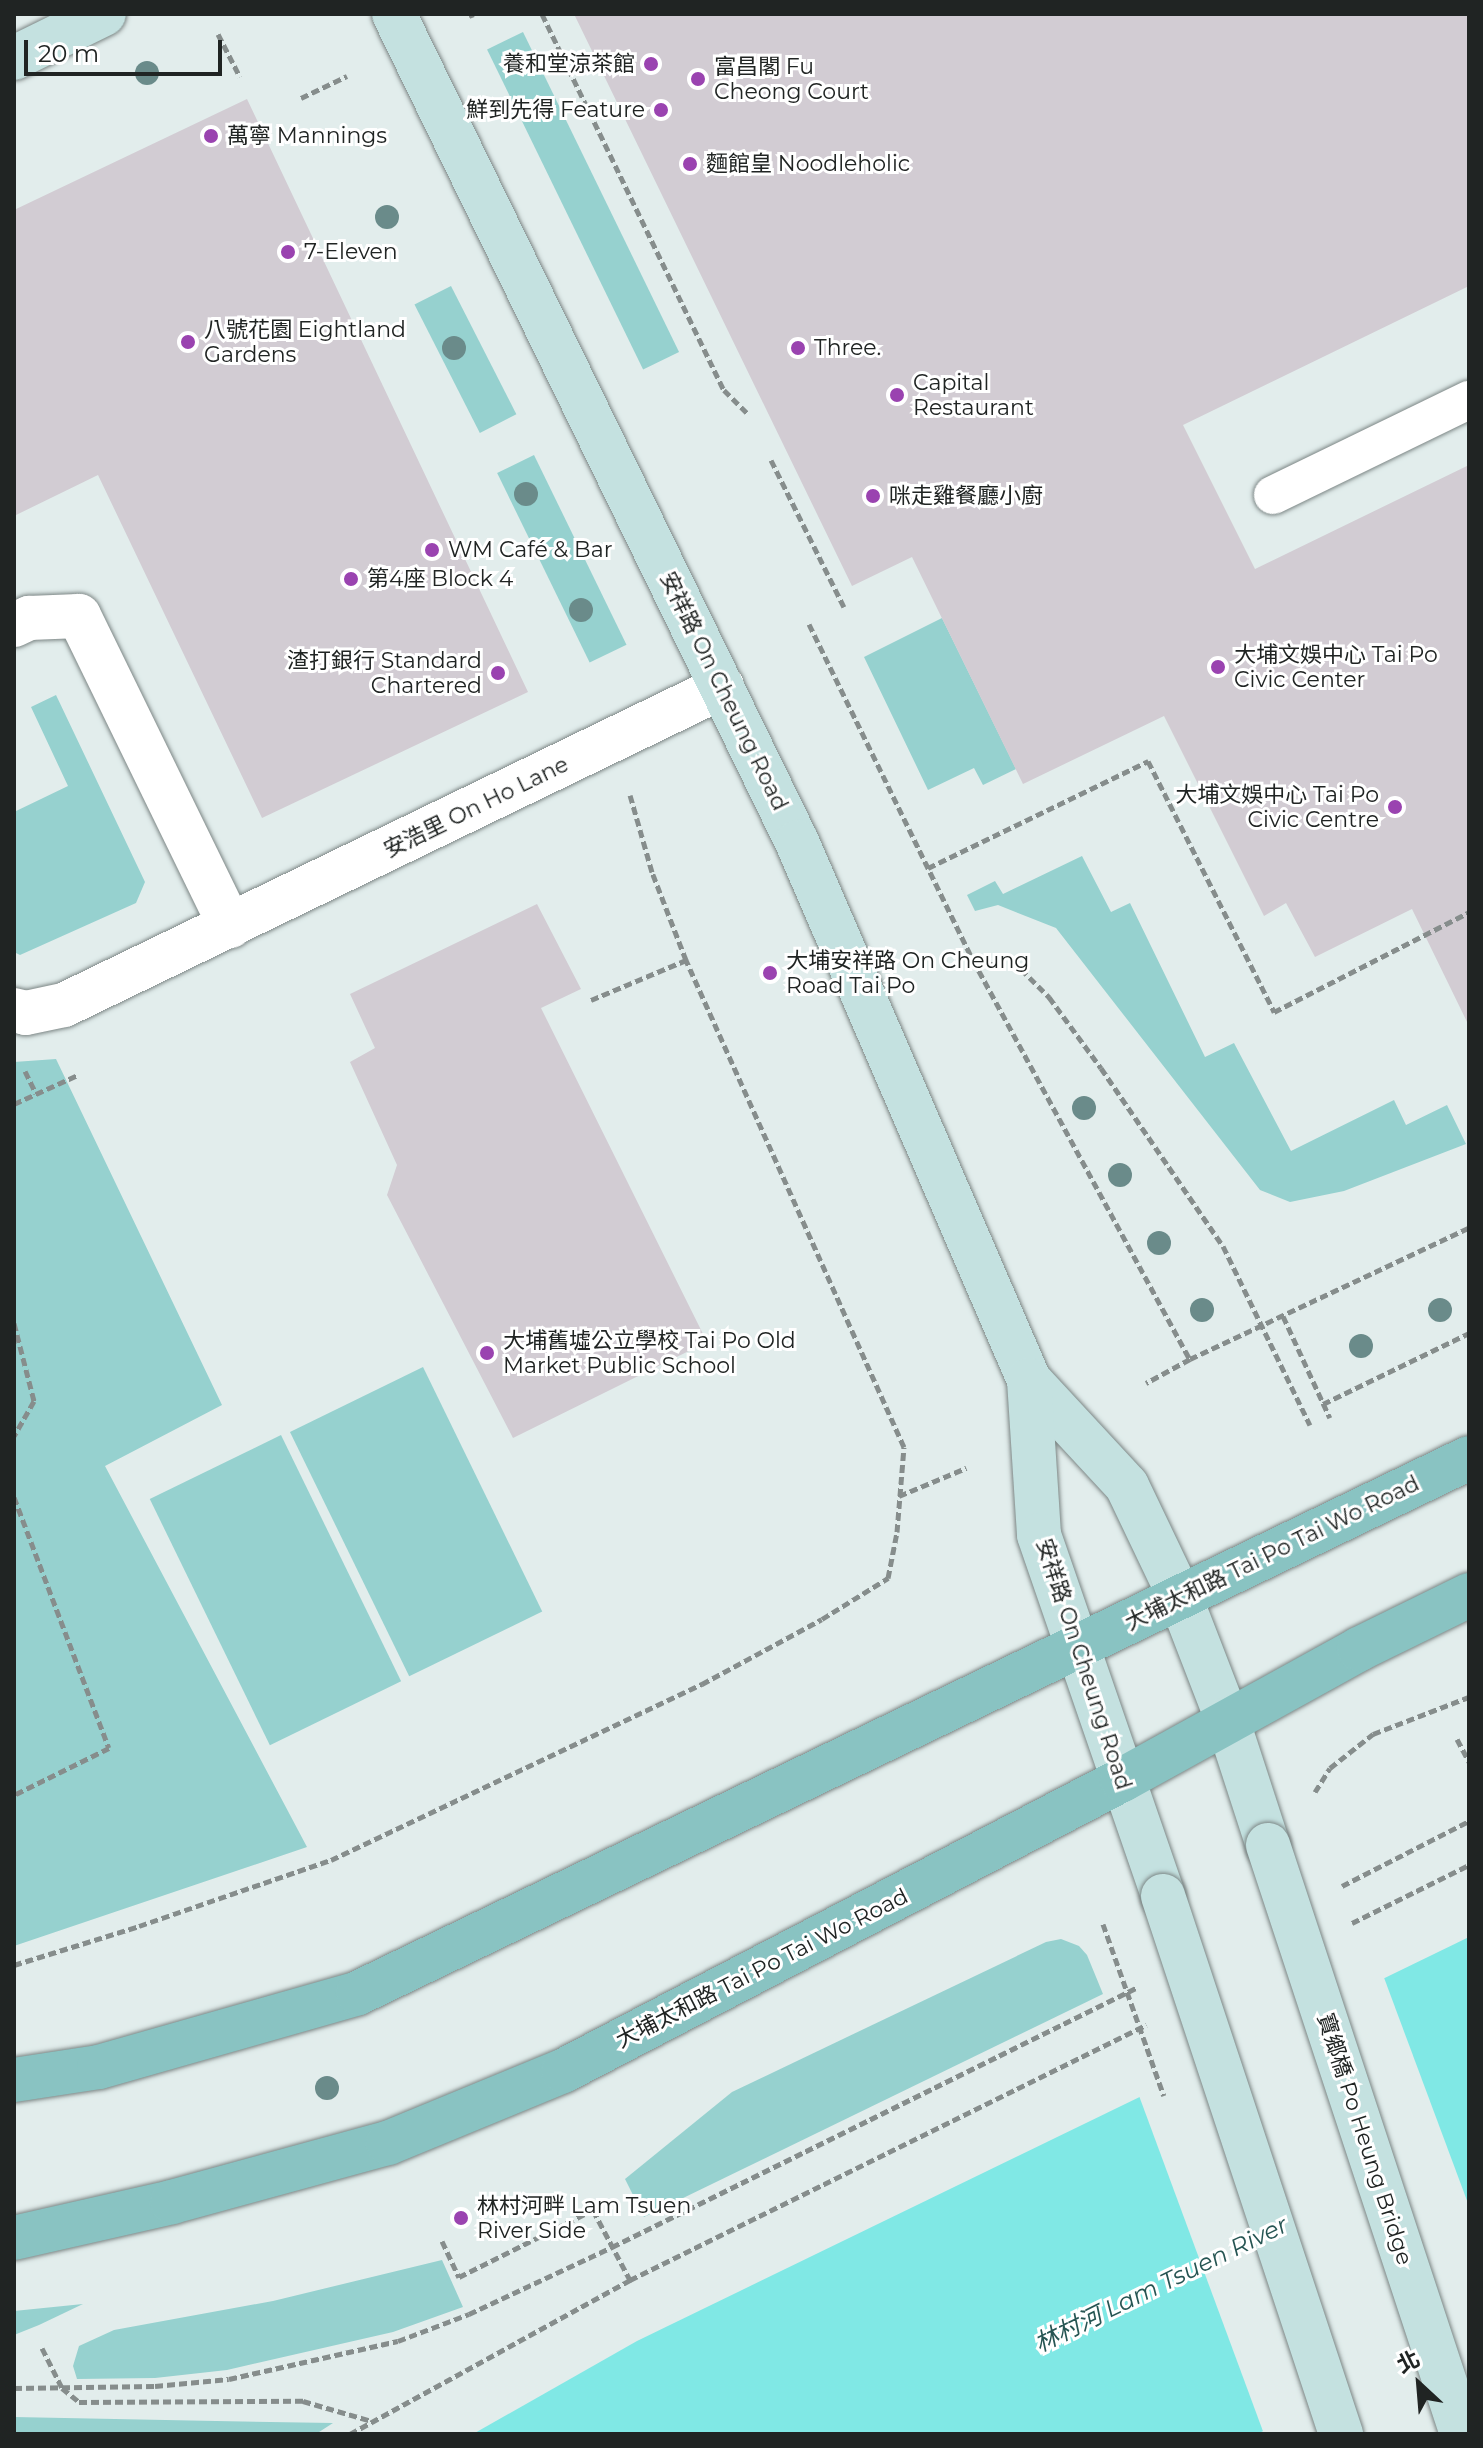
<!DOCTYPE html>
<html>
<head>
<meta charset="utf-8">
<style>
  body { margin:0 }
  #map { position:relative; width:1483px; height:2448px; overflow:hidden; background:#e2edec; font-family:Montserrat,"Noto Sans TC",sans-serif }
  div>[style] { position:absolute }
  .green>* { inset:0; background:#96d1cf; transform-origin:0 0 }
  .water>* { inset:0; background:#80e8e5 }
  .pier>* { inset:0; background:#e2edec }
  .building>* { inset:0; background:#d2ccd3 }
  .path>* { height:5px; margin-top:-2.5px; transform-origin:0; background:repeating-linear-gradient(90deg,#868d8c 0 8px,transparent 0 12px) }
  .roads { filter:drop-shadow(0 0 2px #7c8685) drop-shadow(0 0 2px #7c8685) }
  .lane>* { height:38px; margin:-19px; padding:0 19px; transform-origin:19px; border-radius:19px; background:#fff }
  .street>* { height:44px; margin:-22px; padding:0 22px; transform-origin:22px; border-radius:22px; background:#fff }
  .secondary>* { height:44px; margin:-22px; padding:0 22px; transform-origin:22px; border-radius:22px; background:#c4e1e0 }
  .primary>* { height:44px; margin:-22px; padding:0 22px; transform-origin:22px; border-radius:22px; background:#89c3c2 }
  .path-bridge>* { height:5px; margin-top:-2.5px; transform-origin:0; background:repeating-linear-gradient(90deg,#868d8c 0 8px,transparent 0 12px) }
  .bridges { filter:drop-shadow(0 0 2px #7c8685) drop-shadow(0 0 2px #7c8685) }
  .secondary-bridge>* { height:44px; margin:-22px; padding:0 22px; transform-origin:22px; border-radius:22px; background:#c4e1e0 }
  .trees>* { width:24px; height:24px; margin:-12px; border-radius:50%; background:#6a8b8a }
  .dots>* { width:22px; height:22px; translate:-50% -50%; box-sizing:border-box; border:4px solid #fff; border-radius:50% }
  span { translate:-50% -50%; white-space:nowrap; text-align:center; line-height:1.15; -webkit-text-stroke:6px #fff; paint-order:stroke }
  .poi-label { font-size:22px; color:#202423 }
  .right { translate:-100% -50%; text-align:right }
  .left { translate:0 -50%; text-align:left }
  .street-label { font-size:22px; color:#202423 }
  .water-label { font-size:24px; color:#265553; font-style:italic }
  .frame { position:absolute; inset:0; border:16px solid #202423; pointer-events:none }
  .north { position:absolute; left:1379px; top:2344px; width:80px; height:80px; -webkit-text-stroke:6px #fff; paint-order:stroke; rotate:334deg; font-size:22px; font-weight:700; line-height:32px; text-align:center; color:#202423 }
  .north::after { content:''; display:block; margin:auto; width:28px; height:36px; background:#202423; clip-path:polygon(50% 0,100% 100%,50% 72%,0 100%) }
  .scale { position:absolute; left:24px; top:40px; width:198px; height:36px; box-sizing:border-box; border:4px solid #202423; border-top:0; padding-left:10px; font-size:24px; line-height:28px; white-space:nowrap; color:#202423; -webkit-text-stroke:6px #fff; paint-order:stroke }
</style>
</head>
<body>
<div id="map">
  <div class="green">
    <i style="left:523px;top:32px;width:356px;height:40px;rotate:64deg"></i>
    <i style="left:451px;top:286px;width:144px;height:41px;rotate:63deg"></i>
    <i style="left:534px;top:455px;width:211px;height:41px;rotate:64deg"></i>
    <i style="clip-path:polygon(942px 618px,1016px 769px,983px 785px,974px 768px,928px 790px,864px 657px)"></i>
    <i style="clip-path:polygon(56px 695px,145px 882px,136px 903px,20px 955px,14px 952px,14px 812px,68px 786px,31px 707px)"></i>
    <i style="clip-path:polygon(1082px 856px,1111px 912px,1130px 903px,1205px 1057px,1234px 1043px,1291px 1151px,1394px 1100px,1406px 1125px,1447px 1105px,1466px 1144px,1344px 1191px,1290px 1202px,1260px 1190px,1056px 928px,998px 905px,975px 911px,967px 895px,995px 881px,1003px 894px)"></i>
    <i style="clip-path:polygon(56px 1059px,222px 1405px,105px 1466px,307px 1847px,14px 1946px,14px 1062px)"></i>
    <i style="left:423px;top:1367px;width:272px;height:148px;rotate:64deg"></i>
    <i style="left:281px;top:1435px;width:274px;height:146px;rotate:64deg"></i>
    <i style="clip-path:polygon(1061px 1939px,1079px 1946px,1087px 1955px,1103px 1994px,644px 2217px,625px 2179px,732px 2092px,1046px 1942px)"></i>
    <i style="clip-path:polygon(442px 2260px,463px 2307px,393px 2332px,227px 2370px,155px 2378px,77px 2379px,73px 2366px,79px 2346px,114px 2330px,273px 2301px)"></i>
    <i style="clip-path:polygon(83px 2304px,39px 2325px,14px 2335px,14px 2311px)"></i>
    <i style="clip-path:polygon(14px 2417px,216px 2421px,333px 2423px,316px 2434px,14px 2434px)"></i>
  </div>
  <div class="water">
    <i style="clip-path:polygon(1469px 1937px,1469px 2333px,1257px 2434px,473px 2434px,637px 2341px)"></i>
  </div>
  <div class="pier">
    <i style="clip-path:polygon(1383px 1975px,1469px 2206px,1469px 2337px,1264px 2434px,1138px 2093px)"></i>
  </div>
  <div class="building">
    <i style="clip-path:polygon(574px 14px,1469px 14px,1469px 286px,1183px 425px,1255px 569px,1469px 465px,1469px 1026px,1412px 909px,1315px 957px,1286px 903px,1264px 916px,1164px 716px,1023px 784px,912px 557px,852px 586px)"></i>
    <i style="clip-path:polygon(247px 99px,528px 692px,262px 818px,98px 475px,14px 516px,14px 210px)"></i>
    <i style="clip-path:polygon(537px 904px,581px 989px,541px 1008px,707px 1342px,513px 1438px,387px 1195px,397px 1165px,350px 1062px,375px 1048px,350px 994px)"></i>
  </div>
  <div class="path">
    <i style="left:542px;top:14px;width:418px;rotate:64.2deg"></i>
    <i style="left:724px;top:390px;width:33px;rotate:45deg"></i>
    <i style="left:469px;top:16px;width:5px;rotate:-22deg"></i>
    <i style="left:218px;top:34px;width:48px;rotate:62.9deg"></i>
    <i style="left:301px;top:98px;width:51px;rotate:-25.6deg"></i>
    <i style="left:771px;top:460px;width:164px;rotate:63.6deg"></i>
    <i style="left:809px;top:624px;width:374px;rotate:64deg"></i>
    <i style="left:973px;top:960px;width:454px;rotate:61.5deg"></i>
    <i style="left:1190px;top:1359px;width:50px;rotate:151.4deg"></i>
    <i style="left:928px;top:868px;width:245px;rotate:-25.9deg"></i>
    <i style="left:1148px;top:761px;width:281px;rotate:63.3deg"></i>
    <i style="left:1274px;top:1012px;width:219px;rotate:-27.1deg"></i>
    <i style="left:974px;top:961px;width:48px;rotate:9.7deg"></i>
    <i style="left:1021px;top:969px;width:40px;rotate:45deg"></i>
    <i style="left:1049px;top:997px;width:88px;rotate:53.8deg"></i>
    <i style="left:1101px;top:1068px;width:216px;rotate:55.6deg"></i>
    <i style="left:1223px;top:1246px;width:199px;rotate:64.1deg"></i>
    <i style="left:591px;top:1000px;width:103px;rotate:-22.8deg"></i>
    <i style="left:25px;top:1071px;width:25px;rotate:64deg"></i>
    <i style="left:14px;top:1104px;width:70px;rotate:-24.4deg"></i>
    <i style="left:1283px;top:1316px;width:112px;rotate:65.3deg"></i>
    <i style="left:14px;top:1323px;width:81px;rotate:75.6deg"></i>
    <i style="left:34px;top:1401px;width:40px;rotate:119.7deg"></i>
    <i style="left:1190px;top:1359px;width:308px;rotate:-25.2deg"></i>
    <i style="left:1323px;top:1404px;width:162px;rotate:-25.9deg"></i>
    <i style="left:899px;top:1496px;width:73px;rotate:-22.7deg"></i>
    <i style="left:14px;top:1497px;width:268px;rotate:69.3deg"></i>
    <i style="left:109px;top:1748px;width:106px;rotate:153.7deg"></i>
    <i style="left:1457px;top:1739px;width:26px;rotate:62deg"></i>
    <i style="left:1315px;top:1792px;width:28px;rotate:-58deg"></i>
    <i style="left:1330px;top:1768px;width:55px;rotate:-38.3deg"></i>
    <i style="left:1373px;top:1734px;width:103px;rotate:-21.1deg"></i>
    <i style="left:1342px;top:1886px;width:143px;rotate:-27.1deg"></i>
    <i style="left:1352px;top:1923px;width:131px;rotate:-26.4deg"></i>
    <i style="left:14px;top:1965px;width:131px;rotate:-17.3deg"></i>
    <i style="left:139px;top:1926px;width:203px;rotate:-19deg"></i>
    <i style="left:331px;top:1860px;width:411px;rotate:-25.4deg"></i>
    <i style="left:702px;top:1684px;width:136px;rotate:-28.4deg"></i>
    <i style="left:822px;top:1619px;width:78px;rotate:-31.8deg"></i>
    <i style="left:888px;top:1578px;width:47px;rotate:-78.9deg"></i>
    <i style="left:897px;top:1532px;width:85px;rotate:-85.3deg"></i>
    <i style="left:904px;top:1447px;width:534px;rotate:-114.12deg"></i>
    <i style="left:686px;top:960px;width:94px;rotate:-111.1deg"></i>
    <i style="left:652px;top:872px;width:80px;rotate:-105.9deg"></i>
    <i style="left:442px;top:2241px;width:40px;rotate:65deg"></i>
    <i style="left:459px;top:2277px;width:150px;rotate:-26.6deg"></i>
    <i style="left:593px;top:2210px;width:79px;rotate:62.1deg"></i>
    <i style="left:42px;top:2348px;width:45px;rotate:63.4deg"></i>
    <i style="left:62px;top:2388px;width:22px;rotate:39deg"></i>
    <i style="left:79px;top:2402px;width:224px;rotate:-0.3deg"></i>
    <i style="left:303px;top:2401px;width:72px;rotate:16.2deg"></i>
    <i style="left:14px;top:2388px;width:141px;rotate:-0.8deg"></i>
    <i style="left:155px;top:2386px;width:74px;rotate:-5.4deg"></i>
    <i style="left:229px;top:2379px;width:173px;rotate:-12.7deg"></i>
    <i style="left:398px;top:2341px;width:76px;rotate:-20.8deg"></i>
    <i style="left:469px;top:2314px;width:158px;rotate:-25.1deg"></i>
    <i style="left:612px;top:2247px;width:585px;rotate:-26.3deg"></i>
    <i style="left:350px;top:2434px;width:320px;rotate:-28.8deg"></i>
    <i style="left:630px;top:2280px;width:576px;rotate:-26.3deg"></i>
  </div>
  <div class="roads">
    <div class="lane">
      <i style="left:1273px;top:495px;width:218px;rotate:-25.9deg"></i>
    </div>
    <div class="street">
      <i style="left:14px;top:625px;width:17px;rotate:-25deg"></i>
      <i style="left:29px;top:618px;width:50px;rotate:-2.3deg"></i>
      <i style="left:79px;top:616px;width:345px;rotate:64deg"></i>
      <i style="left:14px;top:1010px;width:12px;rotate:14deg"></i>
      <i style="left:26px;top:1013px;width:39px;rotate:-12deg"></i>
      <i style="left:64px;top:1005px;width:731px;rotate:-25.79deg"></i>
    </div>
    <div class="secondary">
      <i style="left:394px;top:14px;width:921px;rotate:64.05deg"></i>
      <i style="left:797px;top:842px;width:586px;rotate:66.67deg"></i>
      <i style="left:1029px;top:1380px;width:144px;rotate:47.2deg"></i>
      <i style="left:1127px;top:1486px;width:123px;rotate:64.5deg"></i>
      <i style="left:1180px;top:1597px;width:131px;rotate:68.9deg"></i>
      <i style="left:1227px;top:1719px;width:133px;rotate:72deg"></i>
      <i style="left:14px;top:58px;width:100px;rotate:-26.1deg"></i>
      <i style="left:1029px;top:1380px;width:155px;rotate:86.3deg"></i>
      <i style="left:1039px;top:1535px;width:382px;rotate:71deg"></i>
    </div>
    <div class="primary">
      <i style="left:14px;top:2080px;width:86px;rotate:-8.7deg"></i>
      <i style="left:99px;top:2067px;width:269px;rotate:-15.9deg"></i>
      <i style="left:358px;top:1993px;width:1233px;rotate:-25.71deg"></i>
      <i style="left:14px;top:2238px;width:162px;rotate:-12.8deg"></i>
      <i style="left:172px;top:2202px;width:224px;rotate:-15.3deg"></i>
      <i style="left:388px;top:2143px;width:189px;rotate:-22.4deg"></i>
      <i style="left:563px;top:2071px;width:630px;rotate:-27.5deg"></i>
      <i style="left:1122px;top:1780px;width:271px;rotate:-28.9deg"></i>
      <i style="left:1359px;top:1649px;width:123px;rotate:-26.1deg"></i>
    </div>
  </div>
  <div class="path-bridge">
    <i style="left:1103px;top:1924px;width:182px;rotate:70.5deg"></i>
  </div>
  <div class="bridges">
    <div class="secondary-bridge">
      <i style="left:1268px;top:1845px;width:620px;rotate:71.77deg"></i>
      <i style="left:1163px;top:1896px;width:567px;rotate:71.69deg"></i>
    </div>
  </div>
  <div class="trees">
    <i style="left:147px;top:73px"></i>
    <i style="left:387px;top:217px"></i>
    <i style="left:454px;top:348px"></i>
    <i style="left:526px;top:494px"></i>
    <i style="left:581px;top:610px"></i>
    <i style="left:1084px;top:1108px"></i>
    <i style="left:1120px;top:1175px"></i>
    <i style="left:1159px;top:1243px"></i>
    <i style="left:1202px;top:1310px"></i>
    <i style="left:1440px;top:1310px"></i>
    <i style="left:1361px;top:1346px"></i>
    <i style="left:327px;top:2088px"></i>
  </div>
  <div class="dots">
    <i style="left:651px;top:64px;background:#9a43b0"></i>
    <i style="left:698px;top:79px;background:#9a43b0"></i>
    <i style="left:661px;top:110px;background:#9a43b0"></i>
    <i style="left:211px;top:136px;background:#9a43b0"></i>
    <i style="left:690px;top:164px;background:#9a43b0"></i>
    <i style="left:288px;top:252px;background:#9a43b0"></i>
    <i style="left:188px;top:342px;background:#9a43b0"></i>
    <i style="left:798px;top:348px;background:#9a43b0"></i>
    <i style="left:897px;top:395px;background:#9a43b0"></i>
    <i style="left:873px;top:496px;background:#9a43b0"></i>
    <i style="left:432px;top:550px;background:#9a43b0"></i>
    <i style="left:351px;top:579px;background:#9a43b0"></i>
    <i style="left:1218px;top:667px;background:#9a43b0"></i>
    <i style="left:498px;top:673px;background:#9a43b0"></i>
    <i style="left:1395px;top:807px;background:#9a43b0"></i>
    <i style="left:770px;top:973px;background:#9a43b0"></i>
    <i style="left:487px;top:1353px;background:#9a43b0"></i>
    <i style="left:461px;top:2218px;background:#9a43b0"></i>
  </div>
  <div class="poi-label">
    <span class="right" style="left:635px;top:64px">養和堂涼茶館</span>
    <span class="left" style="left:714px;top:79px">富昌閣 Fu<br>Cheong Court</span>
    <span class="right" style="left:645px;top:110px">鮮到先得 Feature</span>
    <span class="left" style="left:227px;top:136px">萬寧 Mannings</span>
    <span class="left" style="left:706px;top:164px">麵館皇 Noodleholic</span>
    <span class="left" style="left:304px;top:252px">7-Eleven</span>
    <span class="left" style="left:204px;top:342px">八號花園 Eightland<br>Gardens</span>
    <span class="left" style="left:814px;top:348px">Three.</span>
    <span class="left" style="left:913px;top:395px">Capital<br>Restaurant</span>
    <span class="left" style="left:889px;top:496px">咪走雞餐廳小廚</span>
    <span class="left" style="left:448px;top:550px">WM Café &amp; Bar</span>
    <span class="left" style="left:367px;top:579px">第4座 Block 4</span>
    <span class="left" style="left:1234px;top:667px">大埔文娛中心 Tai Po<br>Civic Center</span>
    <span class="right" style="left:482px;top:673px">渣打銀行 Standard<br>Chartered</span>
    <span class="right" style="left:1379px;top:807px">大埔文娛中心 Tai Po<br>Civic Centre</span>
    <span class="left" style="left:786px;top:973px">大埔安祥路 On Cheung<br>Road Tai Po</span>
    <span class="left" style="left:503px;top:1353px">大埔舊墟公立學校 Tai Po Old<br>Market Public School</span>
    <span class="left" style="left:477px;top:2218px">林村河畔 Lam Tsuen<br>River Side</span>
  </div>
  <div class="street-label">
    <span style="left:724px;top:691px;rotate:64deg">安祥路 On Cheung Road</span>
    <span style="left:476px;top:807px;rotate:-26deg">安浩里 On Ho Lane</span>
    <span style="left:1272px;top:1553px;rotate:-26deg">大埔太和路 Tai Po Tai Wo Road</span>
    <span style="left:1084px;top:1664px;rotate:72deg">安祥路 On Cheung Road</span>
    <span style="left:762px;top:1968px;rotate:-27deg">大埔太和路 Tai Po Tai Wo Road</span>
    <span style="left:1365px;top:2139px;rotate:72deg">寶鄉橋 Po Heung Bridge</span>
  </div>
  <div class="water-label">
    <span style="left:1161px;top:2284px;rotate:-26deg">林村河 Lam Tsuen River</span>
  </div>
  <div class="frame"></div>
  <div class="north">北</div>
  <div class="scale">20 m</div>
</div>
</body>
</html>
